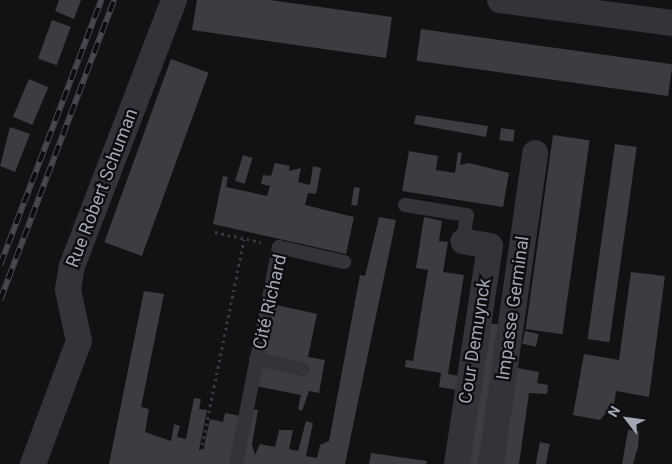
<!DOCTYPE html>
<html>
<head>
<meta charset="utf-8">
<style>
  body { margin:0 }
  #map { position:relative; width:672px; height:464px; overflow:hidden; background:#121214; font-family:Roboto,sans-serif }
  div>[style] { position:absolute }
  .building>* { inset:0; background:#3c3c41; transform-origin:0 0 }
  .path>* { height:3px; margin-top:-1.5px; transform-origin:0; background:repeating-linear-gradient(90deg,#393a40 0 2.5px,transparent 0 6.5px) }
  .lane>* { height:14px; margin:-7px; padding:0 7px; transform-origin:7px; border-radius:7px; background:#333339 }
  .street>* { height:26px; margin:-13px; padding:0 13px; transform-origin:13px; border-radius:13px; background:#333339 }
  .rail>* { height:5.5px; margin-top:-2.75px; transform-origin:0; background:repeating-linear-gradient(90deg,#0d0d0f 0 11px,#484950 0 22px); box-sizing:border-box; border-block:1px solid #484950 }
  span { translate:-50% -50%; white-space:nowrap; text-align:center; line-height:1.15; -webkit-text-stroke:4.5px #0d0d0f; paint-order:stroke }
  .street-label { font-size:18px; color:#a3a6b5 }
  .north { position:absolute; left:602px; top:394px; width:50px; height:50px; -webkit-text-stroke:4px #0d0d0f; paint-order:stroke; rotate:300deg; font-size:14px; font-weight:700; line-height:20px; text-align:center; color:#a3a6b5 }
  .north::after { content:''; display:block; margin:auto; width:18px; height:22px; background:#a3a6b5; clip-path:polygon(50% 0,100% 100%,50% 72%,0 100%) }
</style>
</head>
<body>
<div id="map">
  <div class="building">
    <i style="clip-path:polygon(59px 0,81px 0,74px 19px,55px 11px)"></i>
    <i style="clip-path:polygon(197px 0,270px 0,392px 17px,386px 58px,192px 30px)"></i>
    <i style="left:52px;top:20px;width:20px;height:41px;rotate:20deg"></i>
    <i style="left:421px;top:29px;width:254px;height:32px;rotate:8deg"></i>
    <i style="left:171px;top:59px;width:40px;height:195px;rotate:20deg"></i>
    <i style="left:29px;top:79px;width:21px;height:41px;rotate:23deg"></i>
    <i style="clip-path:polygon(416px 115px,488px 126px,486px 137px,414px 124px)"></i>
    <i style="clip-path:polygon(10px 127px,30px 134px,15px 172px,0 166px)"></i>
    <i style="left:501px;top:128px;width:14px;height:12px;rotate:8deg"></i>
    <i style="left:553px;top:135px;width:37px;height:196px;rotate:8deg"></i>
    <i style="left:615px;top:144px;width:22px;height:197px;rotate:8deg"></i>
    <i style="clip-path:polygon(409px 151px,438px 156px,436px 170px,455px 173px,458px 152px,462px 153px,460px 165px,469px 163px,509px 173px,503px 207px,402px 191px)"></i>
    <i style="left:243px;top:155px;width:10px;height:27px;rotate:17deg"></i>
    <i style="clip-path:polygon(275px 163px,290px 166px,289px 171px,301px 168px,298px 182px,310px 185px,313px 166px,321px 168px,316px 194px,308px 193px,305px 205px,354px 217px,346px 254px,213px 224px,223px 176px,228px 177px,226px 187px,267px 196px,270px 186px,261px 184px,263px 175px,271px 176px)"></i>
    <i style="left:354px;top:187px;width:6px;height:18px;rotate:9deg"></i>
    <i style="clip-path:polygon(379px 217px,396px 220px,345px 464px,239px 464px,251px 409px,258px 410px,252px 444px,255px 455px,260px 444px,275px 447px,279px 430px,293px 430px,289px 449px,298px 451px,306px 421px,313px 423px,306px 456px,317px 458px,320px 445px,329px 441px,360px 275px,365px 276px)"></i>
    <i style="clip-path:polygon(424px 217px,442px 221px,439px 241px,448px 242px,443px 272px,464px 275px,448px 374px,459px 376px,457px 390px,439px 387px,441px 373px,405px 367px,406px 360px,413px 361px,428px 270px,416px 268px)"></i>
    <i style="clip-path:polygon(631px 272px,665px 276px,649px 397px,616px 391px,614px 404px,600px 420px,573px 415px,584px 354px,619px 360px)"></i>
    <i style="clip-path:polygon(144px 291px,164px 294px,141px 407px,149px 409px,145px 432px,171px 441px,174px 424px,180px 426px,177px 437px,186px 439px,194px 398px,201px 399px,199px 409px,207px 410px,199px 450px,203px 451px,210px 419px,223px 422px,225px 413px,240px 416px,231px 464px,109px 464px)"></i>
    <i style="clip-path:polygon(272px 304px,317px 314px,308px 357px,325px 360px,319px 393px,309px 391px,302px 411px,298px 409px,301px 395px,255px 386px)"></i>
    <i style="left:486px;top:323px;width:17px;height:143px;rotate:7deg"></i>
    <i style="left:525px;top:331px;width:14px;height:13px;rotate:12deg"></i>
    <i style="clip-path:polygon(517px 368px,539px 372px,537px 383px,548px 385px,547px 394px,529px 393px,519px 464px,502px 464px)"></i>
    <i style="clip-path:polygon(628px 430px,639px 431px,638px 447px,633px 464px,622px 464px)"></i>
    <i style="left:540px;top:442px;width:10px;height:22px;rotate:11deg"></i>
    <i style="clip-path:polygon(371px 453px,427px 461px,426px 464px,369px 464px)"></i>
  </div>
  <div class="path">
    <i style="left:215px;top:232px;width:47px;rotate:12.3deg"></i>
    <i style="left:201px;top:451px;width:216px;rotate:-78.5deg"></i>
  </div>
  <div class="lane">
    <i style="left:405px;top:205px;width:63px;rotate:9.2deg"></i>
    <i style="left:467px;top:215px;width:26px;rotate:99deg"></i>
    <i style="left:256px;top:359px;width:48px;rotate:12deg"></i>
    <i style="left:236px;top:464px;width:221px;rotate:-78.8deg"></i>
    <i style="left:279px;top:247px;width:67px;rotate:13deg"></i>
  </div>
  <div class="street">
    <i style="left:500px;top:0;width:174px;rotate:7.6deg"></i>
    <i style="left:33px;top:464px;width:131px;rotate:-69.5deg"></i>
    <i style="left:79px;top:341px;width:52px;rotate:-102.2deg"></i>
    <i style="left:68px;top:290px;width:24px;rotate:-81deg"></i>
    <i style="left:72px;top:266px;width:285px;rotate:-69deg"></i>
    <i style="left:457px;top:464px;width:220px;rotate:-81.4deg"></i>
    <i style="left:490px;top:246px;width:27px;rotate:-170deg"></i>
    <i style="left:491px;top:464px;width:314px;rotate:-81.9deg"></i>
  </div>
  <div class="rail">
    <i style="left:0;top:265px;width:284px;rotate:-69.1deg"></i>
    <i style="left:0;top:300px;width:321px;rotate:-69.2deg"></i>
  </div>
  <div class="street-label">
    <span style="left:102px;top:188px;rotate:-69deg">Rue Robert Schuman</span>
    <span style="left:270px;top:302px;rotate:-77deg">Cité Richard</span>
    <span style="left:513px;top:308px;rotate:-82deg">Impasse Germinal</span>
    <span style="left:475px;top:341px;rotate:-81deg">Cour Demuynck</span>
  </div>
  <div class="north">N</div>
</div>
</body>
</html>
